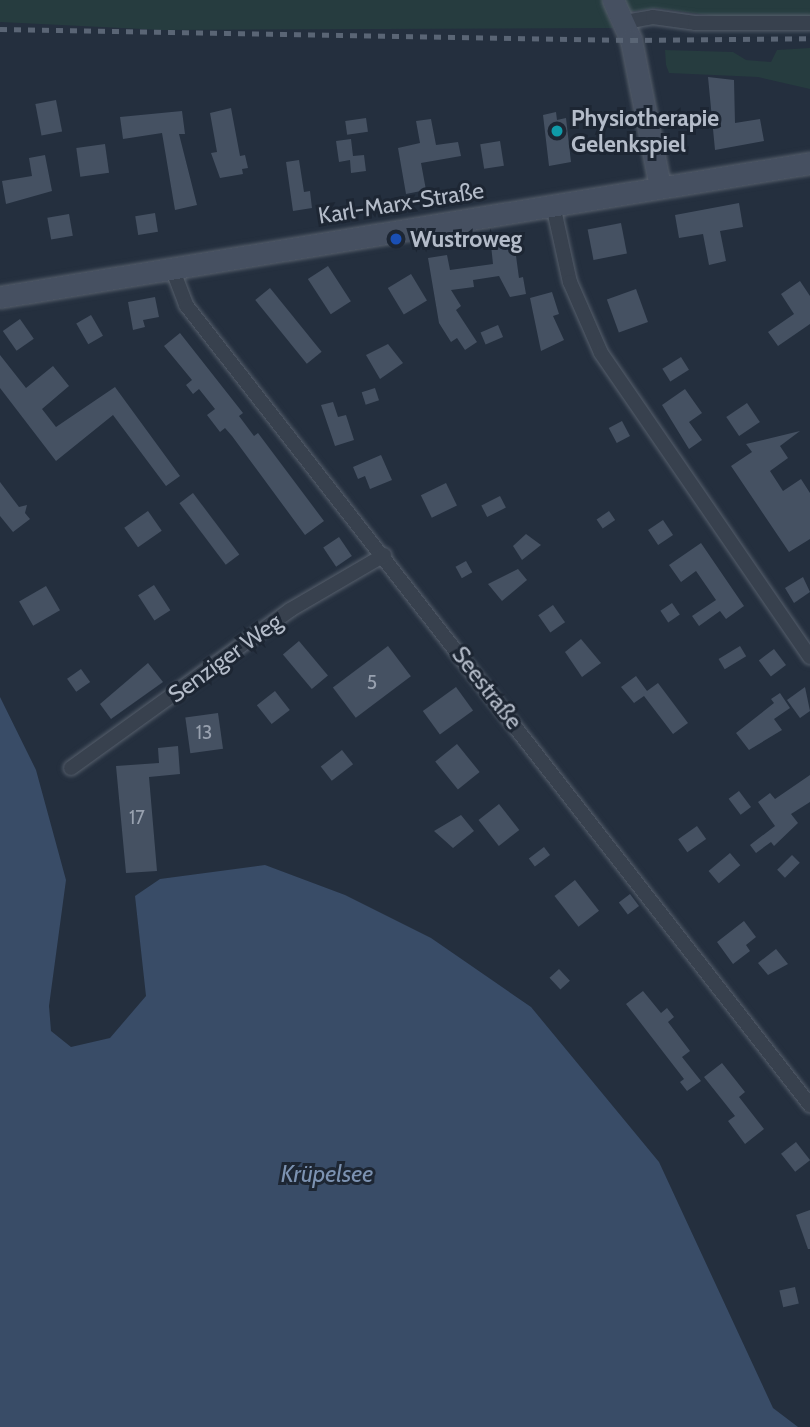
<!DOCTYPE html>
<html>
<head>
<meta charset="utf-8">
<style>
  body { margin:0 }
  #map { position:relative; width:810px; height:1427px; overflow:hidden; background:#242f3e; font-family:Cabin,sans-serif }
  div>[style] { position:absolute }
  .green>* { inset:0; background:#263c3f }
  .water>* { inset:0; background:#394c67 }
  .building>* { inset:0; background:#455162; transform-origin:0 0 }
  .roads { filter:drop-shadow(0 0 2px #565f6c) drop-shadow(0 0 2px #565f6c) }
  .street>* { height:14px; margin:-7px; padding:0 7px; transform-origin:7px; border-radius:7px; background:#38414e }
  .secondary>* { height:21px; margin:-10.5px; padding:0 10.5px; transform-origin:10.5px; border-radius:10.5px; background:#465061 }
  .rail>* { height:4.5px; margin-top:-2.25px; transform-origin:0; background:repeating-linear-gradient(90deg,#5a6575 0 7px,transparent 0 14px) }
  .dots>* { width:19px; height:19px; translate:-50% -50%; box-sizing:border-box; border:4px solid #1d2633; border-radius:50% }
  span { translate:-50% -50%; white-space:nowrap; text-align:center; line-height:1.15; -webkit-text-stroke:6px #1d2633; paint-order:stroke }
  .number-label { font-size:19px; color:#98a1af }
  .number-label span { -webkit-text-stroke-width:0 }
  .poi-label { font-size:23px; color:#b4bcc9; font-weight:700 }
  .left { translate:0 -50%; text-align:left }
  .street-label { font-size:23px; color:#b4bcc9 }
  .water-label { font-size:24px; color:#7c92b1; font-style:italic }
</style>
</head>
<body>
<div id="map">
  <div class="green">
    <i style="clip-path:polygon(0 0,810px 0,810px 17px,745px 20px,656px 8px,607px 15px,613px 28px,162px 30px,0 22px)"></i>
    <i style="clip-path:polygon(810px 48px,810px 89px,758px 77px,669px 73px,666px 65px,665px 50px,733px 52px,746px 60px,771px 62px,777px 50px)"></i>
  </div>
  <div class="water">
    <i style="clip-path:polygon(0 697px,36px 770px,66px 880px,49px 1006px,51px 1031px,71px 1047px,110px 1038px,146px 996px,135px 896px,160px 879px,265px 865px,345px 895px,431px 938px,531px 1007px,659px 1162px,773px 1408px,798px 1427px,0 1427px)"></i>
  </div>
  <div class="building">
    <i style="clip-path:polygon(708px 77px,734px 80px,735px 123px,760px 119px,764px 141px,715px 150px)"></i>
    <i style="left:56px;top:100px;width:32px;height:21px;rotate:79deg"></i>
    <i style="clip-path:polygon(231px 108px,240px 156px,245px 155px,248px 168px,242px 169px,243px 174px,220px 178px,211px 153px,217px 152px,210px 113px)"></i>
    <i style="clip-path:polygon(182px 111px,185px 134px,179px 134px,197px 205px,175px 210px,162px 133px,123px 139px,120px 117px)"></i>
    <i style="clip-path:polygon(556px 112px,557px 120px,566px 118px,571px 162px,549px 166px,543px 115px)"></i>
    <i style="left:366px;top:118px;width:14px;height:21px;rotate:82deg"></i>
    <i style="clip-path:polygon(431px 119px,436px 145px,458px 142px,461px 156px,421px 163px,426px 190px,406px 194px,398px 148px,420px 143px,416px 121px)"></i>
    <i style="clip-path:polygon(351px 139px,353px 156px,364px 155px,366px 171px,351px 173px,350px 160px,339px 162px,336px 141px)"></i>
    <i style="left:500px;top:141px;width:25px;height:20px;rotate:81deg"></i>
    <i style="left:105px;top:144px;width:29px;height:29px;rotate:82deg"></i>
    <i style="clip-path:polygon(45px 155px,52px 191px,6px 204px,2px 181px,32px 176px,29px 158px)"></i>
    <i style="clip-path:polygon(299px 160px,304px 192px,310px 191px,312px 208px,293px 211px,286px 162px)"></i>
    <i style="clip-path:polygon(739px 203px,743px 227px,720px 231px,726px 261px,709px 265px,703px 234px,679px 238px,675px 215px)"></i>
    <i style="left:155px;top:213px;width:19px;height:20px;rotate:81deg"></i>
    <i style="left:69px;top:214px;width:22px;height:22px;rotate:80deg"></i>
    <i style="left:621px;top:223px;width:31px;height:34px;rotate:79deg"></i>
    <i style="clip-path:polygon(514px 241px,519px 278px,523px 277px,526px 294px,510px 297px,499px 276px,473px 280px,474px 287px,451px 290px,461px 306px,456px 310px,477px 342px,465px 350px,457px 338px,451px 342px,439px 323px,428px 258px,447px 255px,450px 270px,493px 264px,491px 245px)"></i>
    <i style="left:328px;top:266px;width:42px;height:24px;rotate:57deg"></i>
    <i style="left:411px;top:274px;width:31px;height:27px;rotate:59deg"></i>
    <i style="clip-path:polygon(800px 281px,810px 296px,810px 324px,778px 346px,768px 332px,794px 314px,781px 294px)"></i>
    <i style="left:270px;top:288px;width:82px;height:19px;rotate:51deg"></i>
    <i style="left:636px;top:289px;width:35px;height:31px;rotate:70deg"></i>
    <i style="clip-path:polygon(552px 292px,559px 314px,553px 316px,564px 340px,541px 351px,530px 298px)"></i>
    <i style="clip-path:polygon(155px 297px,159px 317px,143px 320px,145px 327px,133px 330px,128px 302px)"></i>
    <i style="left:91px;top:315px;width:24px;height:17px;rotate:60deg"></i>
    <i style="left:20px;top:319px;width:24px;height:21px;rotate:55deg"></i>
    <i style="left:498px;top:325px;width:13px;height:19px;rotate:67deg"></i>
    <i style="clip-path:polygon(180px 333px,243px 413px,239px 416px,254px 436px,258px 433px,324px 521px,305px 535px,232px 436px,225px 428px,220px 432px,207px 415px,215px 409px,199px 389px,193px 394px,186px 385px,192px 380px,164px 346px)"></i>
    <i style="clip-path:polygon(388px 344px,403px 363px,380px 379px,366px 355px)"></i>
    <i style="clip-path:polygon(0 355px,26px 388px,53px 366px,69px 386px,42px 409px,56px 427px,115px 387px,180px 476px,166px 486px,113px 415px,56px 461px,0 388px)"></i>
    <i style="left:681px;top:357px;width:15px;height:22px;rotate:58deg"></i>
    <i style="left:375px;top:388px;width:13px;height:14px;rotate:72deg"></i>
    <i style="clip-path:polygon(685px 389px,702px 413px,689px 422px,702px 440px,689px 449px,662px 405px)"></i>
    <i style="clip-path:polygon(333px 402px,338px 417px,346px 415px,354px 440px,335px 446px,321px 405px)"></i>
    <i style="left:747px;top:403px;width:23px;height:25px;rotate:56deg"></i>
    <i style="left:622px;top:421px;width:17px;height:15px;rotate:62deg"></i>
    <i style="clip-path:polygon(800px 431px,780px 446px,788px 458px,770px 471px,783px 491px,801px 479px,810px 493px,810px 539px,789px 552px,731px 466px,752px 452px,746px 444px)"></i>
    <i style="clip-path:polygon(381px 455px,392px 480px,370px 489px,365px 476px,358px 479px,353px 467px)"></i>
    <i style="clip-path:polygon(0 482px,19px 507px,27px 505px,25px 513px,30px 519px,13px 532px,0 516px)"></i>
    <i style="left:446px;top:483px;width:25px;height:28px;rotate:64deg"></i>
    <i style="left:193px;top:493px;width:77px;height:17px;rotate:53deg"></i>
    <i style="left:500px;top:496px;width:13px;height:21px;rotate:63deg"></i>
    <i style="left:148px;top:511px;width:24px;height:29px;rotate:55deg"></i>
    <i style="left:609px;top:511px;width:11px;height:15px;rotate:56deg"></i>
    <i style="left:663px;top:520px;width:18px;height:18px;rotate:56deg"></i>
    <i style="clip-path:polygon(526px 534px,541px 545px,522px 560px,513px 546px)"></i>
    <i style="left:339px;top:537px;width:23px;height:19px;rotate:56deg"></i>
    <i style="clip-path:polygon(701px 543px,744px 606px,726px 619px,720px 611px,699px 626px,692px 616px,716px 600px,696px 571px,681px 582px,669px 565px)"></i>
    <i style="left:466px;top:561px;width:13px;height:12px;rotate:61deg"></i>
    <i style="clip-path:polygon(518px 569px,527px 580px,502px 601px,488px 584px)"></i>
    <i style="clip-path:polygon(803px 577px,810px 592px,794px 603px,785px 588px)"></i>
    <i style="left:154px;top:585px;width:30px;height:19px;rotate:57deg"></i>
    <i style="left:46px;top:586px;width:28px;height:31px;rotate:60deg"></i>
    <i style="left:672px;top:603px;width:14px;height:14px;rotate:56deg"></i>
    <i style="left:553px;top:605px;width:21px;height:18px;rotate:55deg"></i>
    <i style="clip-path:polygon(581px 639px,601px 663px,582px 677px,565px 652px)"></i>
    <i style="left:299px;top:641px;width:45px;height:21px;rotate:50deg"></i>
    <i style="left:388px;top:646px;width:38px;height:69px;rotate:53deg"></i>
    <i style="left:740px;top:646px;width:12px;height:25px;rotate:59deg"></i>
    <i style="left:774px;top:649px;width:20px;height:19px;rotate:53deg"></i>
    <i style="clip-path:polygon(148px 663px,163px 682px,111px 719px,100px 704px)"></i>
    <i style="left:81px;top:669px;width:16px;height:17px;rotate:55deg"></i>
    <i style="clip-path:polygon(636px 676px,647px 691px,658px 683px,688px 723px,673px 734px,644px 696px,634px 703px,621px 687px)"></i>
    <i style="left:456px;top:687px;width:29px;height:41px;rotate:54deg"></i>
    <i style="clip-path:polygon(805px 687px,810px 711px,800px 718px,787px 700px)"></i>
    <i style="left:275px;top:691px;width:24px;height:23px;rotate:52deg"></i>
    <i style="clip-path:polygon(780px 693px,790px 708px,774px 719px,782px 730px,749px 750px,736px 733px,774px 703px,771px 699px)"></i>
    <i style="left:218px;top:713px;width:36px;height:33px;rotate:82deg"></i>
    <i style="left:457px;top:744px;width:36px;height:28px;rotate:51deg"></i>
    <i style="clip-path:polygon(178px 746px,180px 774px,149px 777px,157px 871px,126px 873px,116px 766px,159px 763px,158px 748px)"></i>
    <i style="left:342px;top:750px;width:18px;height:27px;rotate:52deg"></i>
    <i style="clip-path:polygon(810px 775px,810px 802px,791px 814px,798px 823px,774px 846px,771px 842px,756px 853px,750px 845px,775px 826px,758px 802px,770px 793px,775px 799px)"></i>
    <i style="left:739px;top:791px;width:20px;height:13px;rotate:53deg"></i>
    <i style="left:499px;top:804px;width:33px;height:26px;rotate:52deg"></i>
    <i style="clip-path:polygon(461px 815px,474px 831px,453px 848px,434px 831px)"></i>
    <i style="left:697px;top:826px;width:16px;height:23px;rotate:55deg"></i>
    <i style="left:544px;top:847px;width:10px;height:19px;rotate:53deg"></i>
    <i style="left:730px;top:853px;width:16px;height:28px;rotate:50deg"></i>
    <i style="left:792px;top:855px;width:11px;height:21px;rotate:45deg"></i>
    <i style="left:575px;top:880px;width:39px;height:26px;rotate:52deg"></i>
    <i style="left:630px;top:894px;width:15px;height:14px;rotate:53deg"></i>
    <i style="clip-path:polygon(744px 921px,756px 937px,746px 945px,750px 951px,733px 964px,717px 942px)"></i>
    <i style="clip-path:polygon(776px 949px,788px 964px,768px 975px,758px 963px)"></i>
    <i style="left:559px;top:969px;width:16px;height:13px;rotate:47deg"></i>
    <i style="clip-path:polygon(643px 991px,661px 1013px,667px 1008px,674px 1017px,668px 1022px,690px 1051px,682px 1057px,701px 1081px,687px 1091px,680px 1082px,684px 1079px,626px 1004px)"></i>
    <i style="clip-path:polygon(722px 1063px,745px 1092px,739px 1097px,764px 1129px,745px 1144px,728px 1121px,735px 1116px,704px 1077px)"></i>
    <i style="left:796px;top:1142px;width:23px;height:19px;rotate:52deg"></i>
    <i style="clip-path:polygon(810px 1210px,810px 1249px,808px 1249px,796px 1215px)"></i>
    <i style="left:795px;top:1287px;width:17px;height:16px;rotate:77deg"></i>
  </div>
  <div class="roads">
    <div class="street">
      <i style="left:625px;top:22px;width:28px;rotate:-10deg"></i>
      <i style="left:653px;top:17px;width:42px;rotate:8.1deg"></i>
      <i style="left:695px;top:23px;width:115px"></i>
      <i style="left:553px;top:205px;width:79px;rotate:77.6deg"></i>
      <i style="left:570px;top:282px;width:77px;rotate:66.4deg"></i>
      <i style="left:601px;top:353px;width:369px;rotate:55.5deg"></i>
      <i style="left:172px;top:268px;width:40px;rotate:69deg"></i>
      <i style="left:186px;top:305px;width:1015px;rotate:52.05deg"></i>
      <i style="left:71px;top:768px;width:270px;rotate:-35.8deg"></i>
      <i style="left:290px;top:610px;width:109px;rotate:-30.3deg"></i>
    </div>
    <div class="secondary">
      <i style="left:613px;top:0;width:44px;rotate:65.8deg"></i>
      <i style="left:631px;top:40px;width:150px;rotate:78.8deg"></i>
      <i style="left:0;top:297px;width:821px;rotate:-9.39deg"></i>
    </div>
  </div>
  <div class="rail">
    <i style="left:0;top:29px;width:631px;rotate:1deg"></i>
    <i style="left:631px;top:40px;width:179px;rotate:-0.6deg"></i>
  </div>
  <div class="dots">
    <i style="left:557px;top:131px;background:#0f9aa8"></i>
    <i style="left:396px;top:239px;background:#1a4fb4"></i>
  </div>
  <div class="number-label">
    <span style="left:372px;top:683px">5</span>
    <span style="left:204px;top:733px">13</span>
    <span style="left:137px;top:818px">17</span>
  </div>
  <div class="poi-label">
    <span class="left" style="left:571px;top:131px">Physiotherapie<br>Gelenkspiel</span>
    <span class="left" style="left:410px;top:239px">Wustroweg</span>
  </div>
  <div class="street-label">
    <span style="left:401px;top:203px;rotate:-9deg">Karl-Marx-Straße</span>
    <span style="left:225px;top:658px;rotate:-36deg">Senziger Weg</span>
    <span style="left:487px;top:688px;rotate:52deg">Seestraße</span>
  </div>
  <div class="water-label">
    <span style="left:327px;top:1174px">Krüpelsee</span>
  </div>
</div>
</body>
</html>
